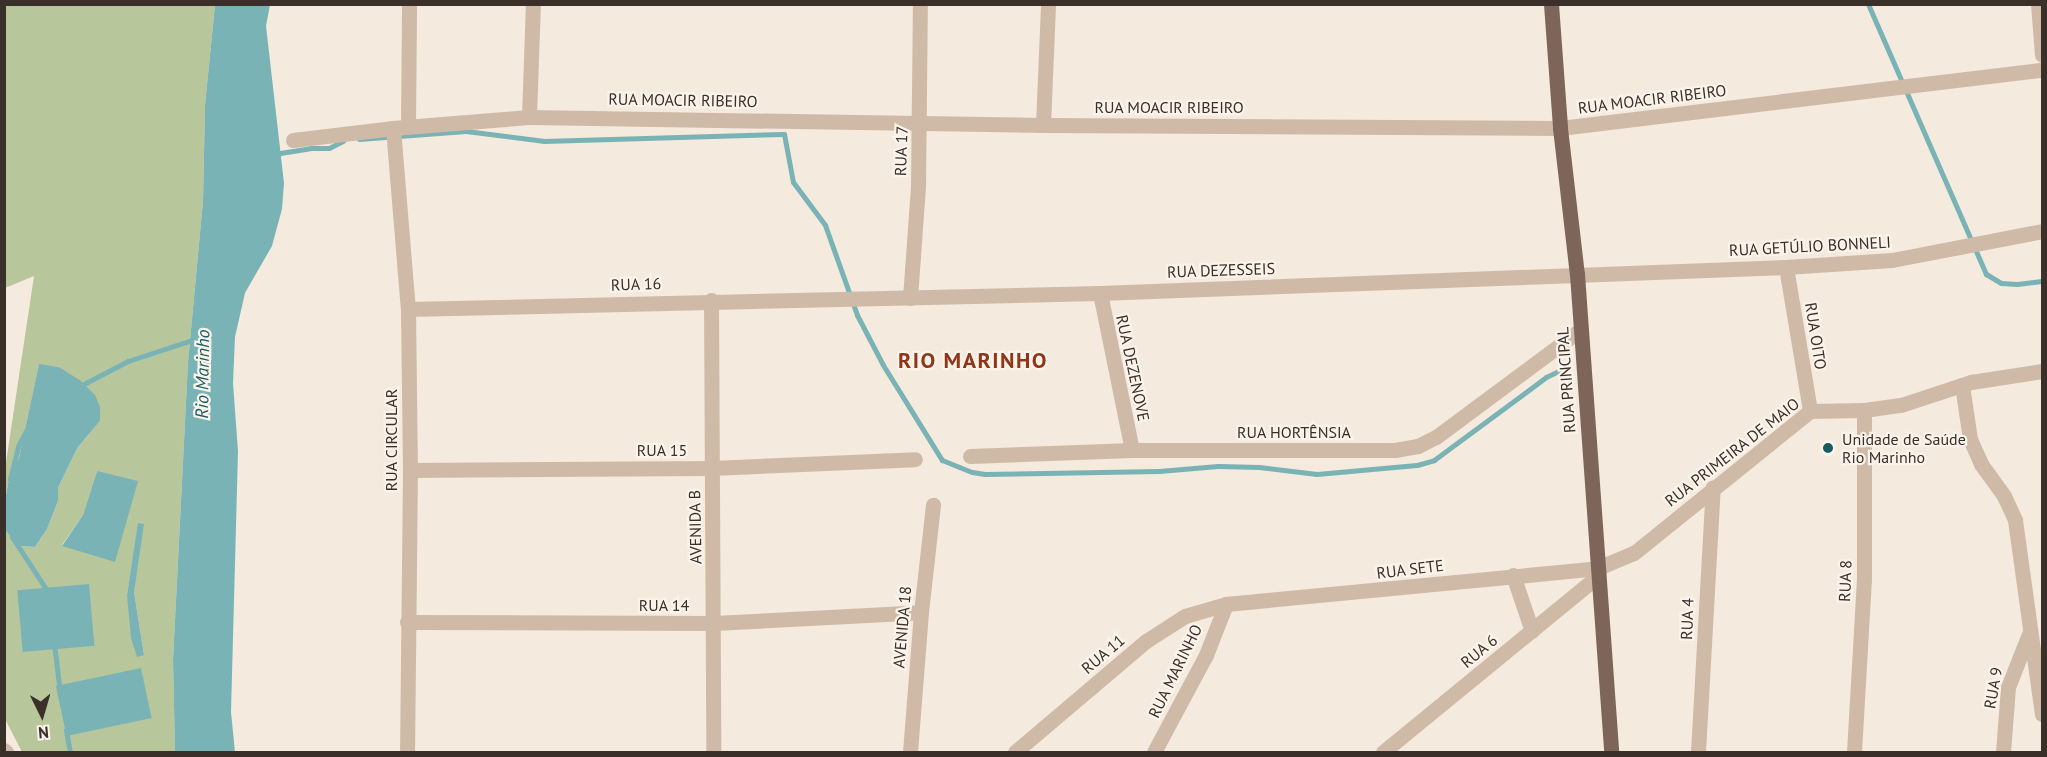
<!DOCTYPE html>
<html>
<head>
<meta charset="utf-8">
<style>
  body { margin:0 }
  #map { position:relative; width:2047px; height:757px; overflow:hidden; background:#f5eade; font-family:"PT Sans",sans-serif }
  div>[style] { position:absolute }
  .green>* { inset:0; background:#b8c69c }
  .water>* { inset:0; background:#7ab3b5; transform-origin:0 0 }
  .stream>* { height:5px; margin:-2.5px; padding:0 2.5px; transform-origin:2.5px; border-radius:2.5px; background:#7ab3b5 }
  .minor>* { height:15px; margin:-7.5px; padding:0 7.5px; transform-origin:7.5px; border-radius:7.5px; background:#cfbaa8 }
  .major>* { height:15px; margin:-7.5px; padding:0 7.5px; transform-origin:7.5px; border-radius:7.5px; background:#7e6559 }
  .dots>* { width:16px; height:16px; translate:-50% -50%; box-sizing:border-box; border:3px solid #fcf4eb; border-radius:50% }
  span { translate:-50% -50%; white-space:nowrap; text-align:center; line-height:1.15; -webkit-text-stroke:4.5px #fcf4eb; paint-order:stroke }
  .street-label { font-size:16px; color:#3b2f29 }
  .poi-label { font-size:16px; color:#3b2f29 }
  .left { translate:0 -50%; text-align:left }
  .water-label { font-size:18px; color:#1a5d61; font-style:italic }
  .district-label { font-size:22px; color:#923619; font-weight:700; letter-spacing:1.5px }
  .frame { position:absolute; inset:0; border:6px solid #3b2f29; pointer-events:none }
  .north { position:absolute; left:12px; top:685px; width:60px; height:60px; -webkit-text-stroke:4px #fcf4eb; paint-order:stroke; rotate:175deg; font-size:16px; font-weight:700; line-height:24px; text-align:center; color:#3b2f29 }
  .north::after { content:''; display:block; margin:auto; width:21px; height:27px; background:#3b2f29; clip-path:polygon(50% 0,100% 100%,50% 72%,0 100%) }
</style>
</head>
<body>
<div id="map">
  <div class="green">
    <i style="clip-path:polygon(evenodd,5px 5px,215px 5px,205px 105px,203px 201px,188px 362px,173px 660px,175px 752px,22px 752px,5px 719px,5px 530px,19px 546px,35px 547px,47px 529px,58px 501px,58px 488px,67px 469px,78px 447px,100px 421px,59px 367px,39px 365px,19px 458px,9px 478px,5px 501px,5px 469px,34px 276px,5px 288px,5px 5px,97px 471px,115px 561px,62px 545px,83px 515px,97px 471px,5px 5px,139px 523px,134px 592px,144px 655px,127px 595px,139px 523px)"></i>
  </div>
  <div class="water">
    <i style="clip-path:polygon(215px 5px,270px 5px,266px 26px,284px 183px,282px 209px,272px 246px,245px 293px,235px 337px,233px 383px,238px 451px,231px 712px,235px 752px,175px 752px,173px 660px,188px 362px,203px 201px,205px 105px)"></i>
    <i style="clip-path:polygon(39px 364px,59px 367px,81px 381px,95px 395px,100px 407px,100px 421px,78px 447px,67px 469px,58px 488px,58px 501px,47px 529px,35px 547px,19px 546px,5px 530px,5px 501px,9px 478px,19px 458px)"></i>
    <i style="clip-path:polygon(97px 471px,138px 481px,115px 562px,62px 546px,83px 515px)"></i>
    <i style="clip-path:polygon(138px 523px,144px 524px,134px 592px,144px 655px,137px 657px,131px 638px,127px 595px)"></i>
    <i style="left:89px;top:584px;width:62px;height:72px;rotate:85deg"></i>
    <i style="left:141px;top:668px;width:51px;height:87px;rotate:78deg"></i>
  </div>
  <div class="stream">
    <i style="left:1868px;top:4px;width:295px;rotate:66.4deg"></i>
    <i style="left:1986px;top:274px;width:17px;rotate:31deg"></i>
    <i style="left:2001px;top:283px;width:16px;rotate:4deg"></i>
    <i style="left:2017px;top:284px;width:25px;rotate:-7deg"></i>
    <i style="left:359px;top:139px;width:107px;rotate:-4.3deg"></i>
    <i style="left:466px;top:131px;width:79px;rotate:7.3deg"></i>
    <i style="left:544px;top:141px;width:240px;rotate:-1.7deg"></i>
    <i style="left:784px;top:134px;width:49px;rotate:79.4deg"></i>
    <i style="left:793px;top:182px;width:54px;rotate:53.3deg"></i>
    <i style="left:825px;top:225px;width:96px;rotate:70.4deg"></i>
    <i style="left:857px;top:315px;width:56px;rotate:62.5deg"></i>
    <i style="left:883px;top:365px;width:112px;rotate:58.2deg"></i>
    <i style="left:942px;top:460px;width:32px;rotate:22deg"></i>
    <i style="left:972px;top:472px;width:13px;rotate:9deg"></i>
    <i style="left:985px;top:474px;width:174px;rotate:-1deg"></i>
    <i style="left:1159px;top:471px;width:59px;rotate:-4.8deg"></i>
    <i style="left:1218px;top:466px;width:41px;rotate:1.4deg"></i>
    <i style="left:1259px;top:467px;width:58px;rotate:6.9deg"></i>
    <i style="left:1317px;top:474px;width:100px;rotate:-5.1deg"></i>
    <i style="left:1417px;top:465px;width:18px;rotate:-16deg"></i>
    <i style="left:1434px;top:460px;width:139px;rotate:-36.5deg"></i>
    <i style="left:1546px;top:377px;width:14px;rotate:-25deg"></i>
    <i style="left:274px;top:154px;width:38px;rotate:-9deg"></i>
    <i style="left:312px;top:148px;width:17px"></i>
    <i style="left:329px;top:148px;width:16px;rotate:-27deg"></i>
    <i style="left:80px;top:386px;width:54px;rotate:-27.5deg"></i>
    <i style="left:128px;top:361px;width:71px;rotate:-18.2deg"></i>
    <i style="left:10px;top:479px;width:34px;rotate:-76deg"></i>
    <i style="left:18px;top:446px;width:26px;rotate:-62deg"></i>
    <i style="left:12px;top:537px;width:66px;rotate:56.8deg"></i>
    <i style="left:54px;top:644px;width:48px;rotate:82.9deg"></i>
    <i style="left:66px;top:730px;width:22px;rotate:80deg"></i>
  </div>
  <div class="minor">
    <i style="left:2038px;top:4px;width:51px;rotate:85.5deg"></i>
    <i style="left:529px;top:117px;width:113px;rotate:-88deg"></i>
    <i style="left:1043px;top:125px;width:121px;rotate:-87.6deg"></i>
    <i style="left:408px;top:126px;width:122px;rotate:-89.5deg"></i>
    <i style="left:393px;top:128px;width:182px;rotate:85.3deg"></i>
    <i style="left:408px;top:309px;width:161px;rotate:89.3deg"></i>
    <i style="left:410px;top:470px;width:282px;rotate:90.6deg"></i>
    <i style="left:293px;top:140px;width:101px;rotate:-6.8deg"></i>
    <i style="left:393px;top:128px;width:136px;rotate:-4.6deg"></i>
    <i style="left:529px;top:117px;width:514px;rotate:0.89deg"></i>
    <i style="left:1043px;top:125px;width:517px;rotate:0.33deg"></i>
    <i style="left:1560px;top:128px;width:485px;rotate:-6.9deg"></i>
    <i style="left:1786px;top:267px;width:146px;rotate:80.5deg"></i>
    <i style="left:1100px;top:293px;width:160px;rotate:78.5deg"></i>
    <i style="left:910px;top:298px;width:112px;rotate:-85.9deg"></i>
    <i style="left:918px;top:186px;width:182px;rotate:-89.4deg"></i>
    <i style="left:711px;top:300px;width:452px;rotate:89.7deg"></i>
    <i style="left:408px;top:309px;width:692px;rotate:-1.32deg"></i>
    <i style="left:1100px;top:293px;width:686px;rotate:-2.17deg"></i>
    <i style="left:1786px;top:267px;width:106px;rotate:-3.8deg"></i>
    <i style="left:1892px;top:260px;width:153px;rotate:-10.9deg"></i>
    <i style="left:1962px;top:385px;width:55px;rotate:81.6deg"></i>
    <i style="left:1970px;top:439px;width:27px;rotate:66deg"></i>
    <i style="left:1981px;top:464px;width:39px;rotate:54deg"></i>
    <i style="left:2004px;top:496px;width:26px;rotate:65deg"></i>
    <i style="left:2015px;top:520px;width:196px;rotate:82.1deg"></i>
    <i style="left:970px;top:456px;width:162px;rotate:-2.1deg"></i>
    <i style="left:1132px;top:450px;width:263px"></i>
    <i style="left:1395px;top:450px;width:23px;rotate:-10deg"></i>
    <i style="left:1418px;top:446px;width:20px;rotate:-27deg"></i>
    <i style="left:1436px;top:437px;width:179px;rotate:-36.6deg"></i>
    <i style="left:410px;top:470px;width:302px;rotate:-0.4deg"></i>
    <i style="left:712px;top:468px;width:203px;rotate:-2.5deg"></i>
    <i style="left:1513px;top:575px;width:59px;rotate:71.3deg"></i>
    <i style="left:407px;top:622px;width:307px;rotate:0.2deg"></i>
    <i style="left:714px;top:623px;width:207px;rotate:-3deg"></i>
    <i style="left:4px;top:750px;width:3px;rotate:45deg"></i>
    <i style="left:910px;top:752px;width:140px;rotate:-85.5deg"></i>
    <i style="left:921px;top:612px;width:108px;rotate:-83.6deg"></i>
    <i style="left:1015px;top:752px;width:172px;rotate:-40.3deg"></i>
    <i style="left:1146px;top:641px;width:46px;rotate:-32.7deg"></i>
    <i style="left:1185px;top:616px;width:43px;rotate:-16.3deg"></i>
    <i style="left:1226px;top:604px;width:374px;rotate:-5.5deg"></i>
    <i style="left:1598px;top:568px;width:39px;rotate:-23deg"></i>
    <i style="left:1634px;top:553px;width:226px;rotate:-38.9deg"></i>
    <i style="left:1810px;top:411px;width:54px;rotate:-1.1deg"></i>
    <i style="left:1864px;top:410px;width:37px;rotate:-8deg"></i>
    <i style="left:1901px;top:405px;width:74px;rotate:-18.2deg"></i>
    <i style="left:1971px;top:382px;width:72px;rotate:-8.8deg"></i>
    <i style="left:1154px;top:752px;width:110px;rotate:-61.8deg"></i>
    <i style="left:1206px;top:655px;width:55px;rotate:-68.6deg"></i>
    <i style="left:1383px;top:752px;width:278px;rotate:-39.3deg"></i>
    <i style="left:1698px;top:752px;width:265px;rotate:-86.8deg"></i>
    <i style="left:1854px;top:752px;width:172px;rotate:-86.7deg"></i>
    <i style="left:1864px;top:580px;width:170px;rotate:-90deg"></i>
    <i style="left:2003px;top:752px;width:65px;rotate:-85.6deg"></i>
    <i style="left:2008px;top:687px;width:57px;rotate:-68.4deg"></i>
  </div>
  <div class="major">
    <i style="left:1551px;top:4px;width:124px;rotate:85.8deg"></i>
    <i style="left:1560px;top:128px;width:147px;rotate:83.4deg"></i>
    <i style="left:1577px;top:274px;width:479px;rotate:85.9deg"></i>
  </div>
  <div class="dots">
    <i style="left:1828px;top:448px;background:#1a5d61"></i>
  </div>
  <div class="street-label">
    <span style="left:1652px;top:99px;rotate:-7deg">RUA MOACIR RIBEIRO</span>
    <span style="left:683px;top:100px;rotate:1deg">RUA MOACIR RIBEIRO</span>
    <span style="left:1169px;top:107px">RUA MOACIR RIBEIRO</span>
    <span style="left:901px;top:151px;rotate:-88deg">RUA 17</span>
    <span style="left:1810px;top:246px;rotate:-3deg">RUA GETÚLIO BONNELI</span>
    <span style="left:1221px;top:270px;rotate:-2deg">RUA DEZESSEIS</span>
    <span style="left:636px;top:284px;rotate:-2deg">RUA 16</span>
    <span style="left:1816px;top:336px;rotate:81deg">RUA OITO</span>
    <span style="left:1133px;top:368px;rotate:78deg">RUA DEZENOVE</span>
    <span style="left:1566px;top:380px;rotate:-94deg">RUA PRINCIPAL</span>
    <span style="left:1294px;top:432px">RUA HORTÊNSIA</span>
    <span style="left:391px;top:440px;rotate:-90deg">RUA CIRCULAR</span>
    <span style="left:662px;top:450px">RUA 15</span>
    <span style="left:1732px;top:452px;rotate:-38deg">RUA PRIMEIRA DE MAIO</span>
    <span style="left:695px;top:527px;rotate:-91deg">AVENIDA B</span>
    <span style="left:1410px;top:569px;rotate:-7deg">RUA SETE</span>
    <span style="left:1845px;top:581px;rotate:-88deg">RUA 8</span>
    <span style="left:664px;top:605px">RUA 14</span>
    <span style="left:1687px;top:619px;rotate:-88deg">RUA 4</span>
    <span style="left:902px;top:627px;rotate:-85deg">AVENIDA 18</span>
    <span style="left:1479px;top:651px;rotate:-40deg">RUA 6</span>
    <span style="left:1103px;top:654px;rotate:-40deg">RUA 11</span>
    <span style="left:1175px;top:671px;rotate:-64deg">RUA MARINHO</span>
    <span style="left:1993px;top:688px;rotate:-80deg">RUA 9</span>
  </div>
  <div class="poi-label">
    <span class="left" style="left:1842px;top:448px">Unidade de Saúde<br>Rio Marinho</span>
  </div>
  <div class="water-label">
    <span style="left:203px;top:374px;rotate:-89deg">Rio Marinho</span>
  </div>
  <div class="district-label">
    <span style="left:973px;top:361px">RIO MARINHO</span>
  </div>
  <div class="frame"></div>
  <div class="north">N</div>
</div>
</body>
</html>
